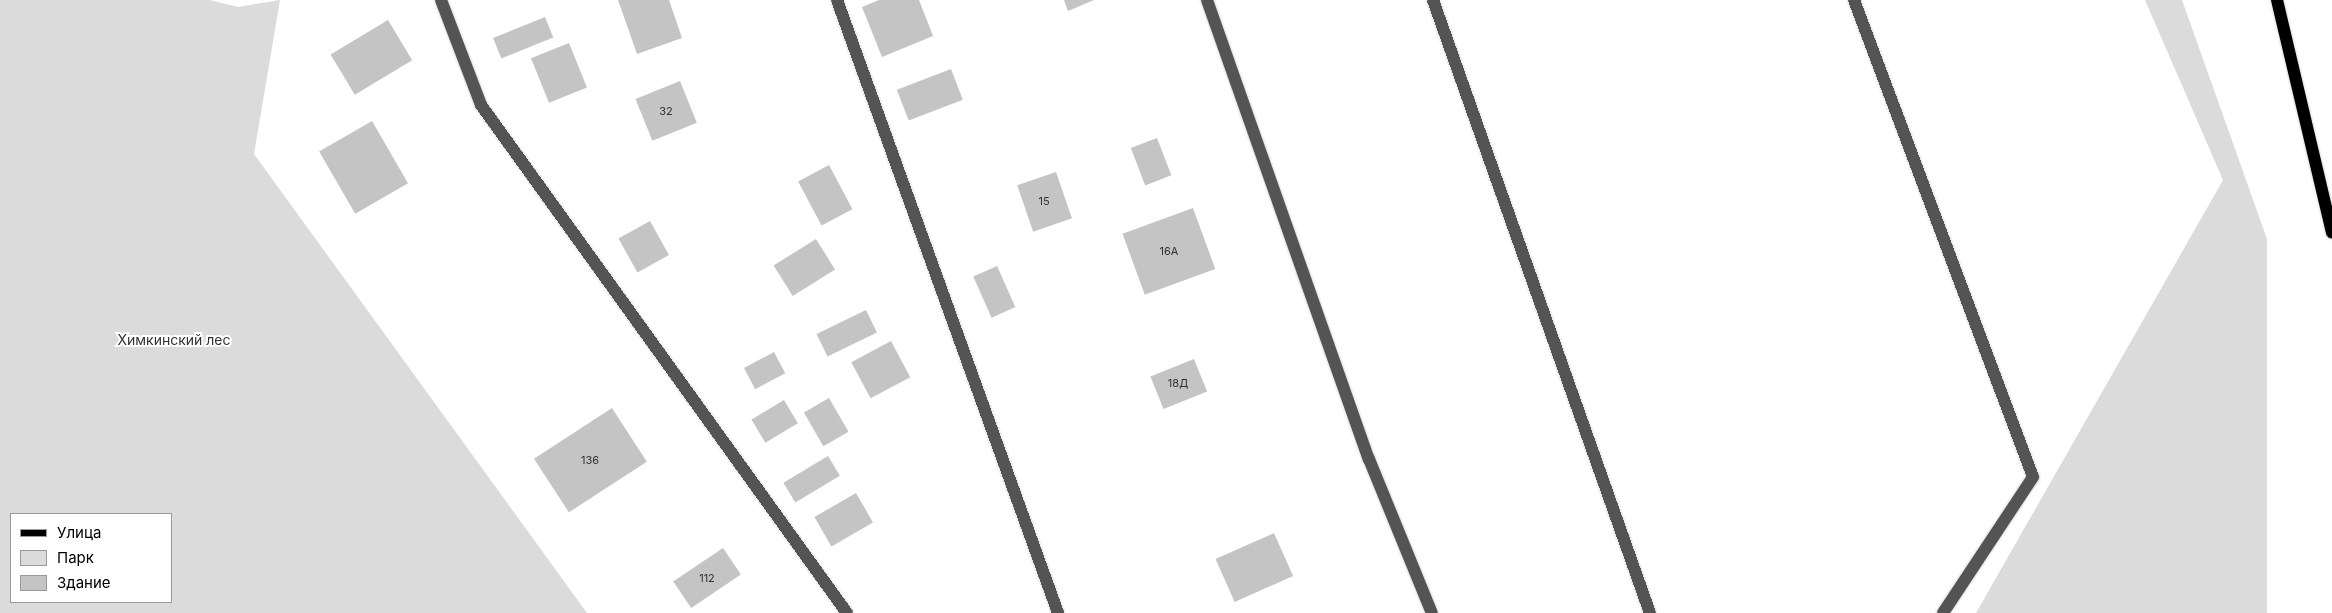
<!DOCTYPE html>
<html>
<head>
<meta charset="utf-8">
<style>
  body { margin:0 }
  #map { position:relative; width:2332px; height:613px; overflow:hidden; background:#fff; font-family:Inter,sans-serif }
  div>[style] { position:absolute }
  .green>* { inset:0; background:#dbdbdb }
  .building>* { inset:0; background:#c4c4c4; transform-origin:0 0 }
  .roads { filter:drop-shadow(0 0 1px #dbdbdb) drop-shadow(0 0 1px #dbdbdb) }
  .minor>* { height:12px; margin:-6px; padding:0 6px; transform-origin:6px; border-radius:6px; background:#545454 }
  .major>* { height:12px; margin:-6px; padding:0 6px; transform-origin:6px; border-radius:6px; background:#000 }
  span { translate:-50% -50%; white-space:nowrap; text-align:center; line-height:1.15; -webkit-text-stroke:4px #fff; paint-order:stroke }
  .number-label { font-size:11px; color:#313131 }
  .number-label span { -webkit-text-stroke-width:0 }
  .park-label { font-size:14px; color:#323232 }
  .legend { position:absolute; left:10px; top:513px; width:162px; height:90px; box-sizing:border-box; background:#fff; border:1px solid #999; margin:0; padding:6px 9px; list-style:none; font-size:15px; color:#000 }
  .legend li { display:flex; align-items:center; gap:10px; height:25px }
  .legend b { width:25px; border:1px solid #999 }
</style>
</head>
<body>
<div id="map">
  <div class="green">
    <i style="clip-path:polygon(evenodd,0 0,210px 0,238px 7px,280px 0,254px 154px,587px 613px,0 613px,0 0,171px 514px,171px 602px,11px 602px,11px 514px,171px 514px)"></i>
    <i style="clip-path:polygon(2145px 0,2182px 0,2267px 239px,2267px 613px,1976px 613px,2223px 180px)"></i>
  </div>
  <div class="building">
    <i style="clip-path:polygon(618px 0,669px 0,682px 38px,637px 54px)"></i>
    <i style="clip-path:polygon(879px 0,919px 0,933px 36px,882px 57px,862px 7px)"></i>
    <i style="clip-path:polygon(1064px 0,1094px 0,1068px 11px)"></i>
    <i style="left:545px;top:17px;width:22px;height:56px;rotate:68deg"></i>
    <i style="left:388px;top:20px;width:47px;height:67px;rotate:59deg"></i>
    <i style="left:569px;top:43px;width:48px;height:41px;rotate:68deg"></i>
    <i style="left:951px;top:69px;width:33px;height:58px;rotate:69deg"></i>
    <i style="left:680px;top:81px;width:45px;height:48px;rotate:68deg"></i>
    <i style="left:372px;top:121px;width:72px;height:61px;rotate:60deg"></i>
    <i style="left:1157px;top:138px;width:40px;height:28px;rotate:69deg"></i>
    <i style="left:829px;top:165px;width:50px;height:35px;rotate:62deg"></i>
    <i style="left:1056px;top:172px;width:49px;height:41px;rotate:71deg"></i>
    <i style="left:1193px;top:208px;width:65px;height:75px;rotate:70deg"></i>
    <i style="left:650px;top:221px;width:39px;height:36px;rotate:61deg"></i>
    <i style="left:816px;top:239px;width:36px;height:50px;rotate:58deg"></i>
    <i style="left:997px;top:266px;width:45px;height:26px;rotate:66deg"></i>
    <i style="left:866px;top:310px;width:25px;height:55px;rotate:64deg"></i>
    <i style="left:891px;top:341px;width:41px;height:45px;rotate:62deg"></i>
    <i style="left:774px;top:352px;width:24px;height:34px;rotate:62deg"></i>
    <i style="left:1194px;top:359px;width:35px;height:47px;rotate:68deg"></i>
    <i style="left:829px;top:398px;width:39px;height:29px;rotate:60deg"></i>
    <i style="left:784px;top:400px;width:27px;height:38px;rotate:59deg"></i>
    <i style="left:612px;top:408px;width:64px;height:93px;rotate:57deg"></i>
    <i style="left:828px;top:456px;width:23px;height:52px;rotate:59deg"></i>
    <i style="left:856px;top:493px;width:34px;height:48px;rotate:60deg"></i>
    <i style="left:1274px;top:533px;width:47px;height:64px;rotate:66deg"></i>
    <i style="left:723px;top:548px;width:32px;height:60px;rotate:56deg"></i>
  </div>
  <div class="roads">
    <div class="minor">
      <i style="left:441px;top:0;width:112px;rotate:69.1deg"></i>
      <i style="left:481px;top:105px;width:626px;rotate:54.23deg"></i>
      <i style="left:837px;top:0;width:652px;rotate:70.17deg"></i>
      <i style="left:1207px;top:0;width:487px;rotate:70.6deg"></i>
      <i style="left:1369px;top:459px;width:166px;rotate:67.8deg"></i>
      <i style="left:1433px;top:0;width:650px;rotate:70.51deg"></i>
      <i style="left:1854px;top:0;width:509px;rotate:69.43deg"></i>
      <i style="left:2033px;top:477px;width:163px;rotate:123.5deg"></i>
    </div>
    <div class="major">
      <i style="left:2277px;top:0;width:239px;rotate:76.7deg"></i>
    </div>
  </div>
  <div class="number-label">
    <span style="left:666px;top:111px">32</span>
    <span style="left:1044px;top:201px">15</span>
    <span style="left:1169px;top:251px">16А</span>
    <span style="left:1178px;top:383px">18Д</span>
    <span style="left:590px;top:460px">136</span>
    <span style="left:707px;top:578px">112</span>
  </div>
  <div class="park-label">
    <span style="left:174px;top:340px">Химкинский лес</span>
  </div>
  <ul class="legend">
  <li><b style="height:6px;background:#000"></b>Улица</li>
  <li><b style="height:14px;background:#dbdbdb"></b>Парк</li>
  <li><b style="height:14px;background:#c4c4c4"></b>Здание</li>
  </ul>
</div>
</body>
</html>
